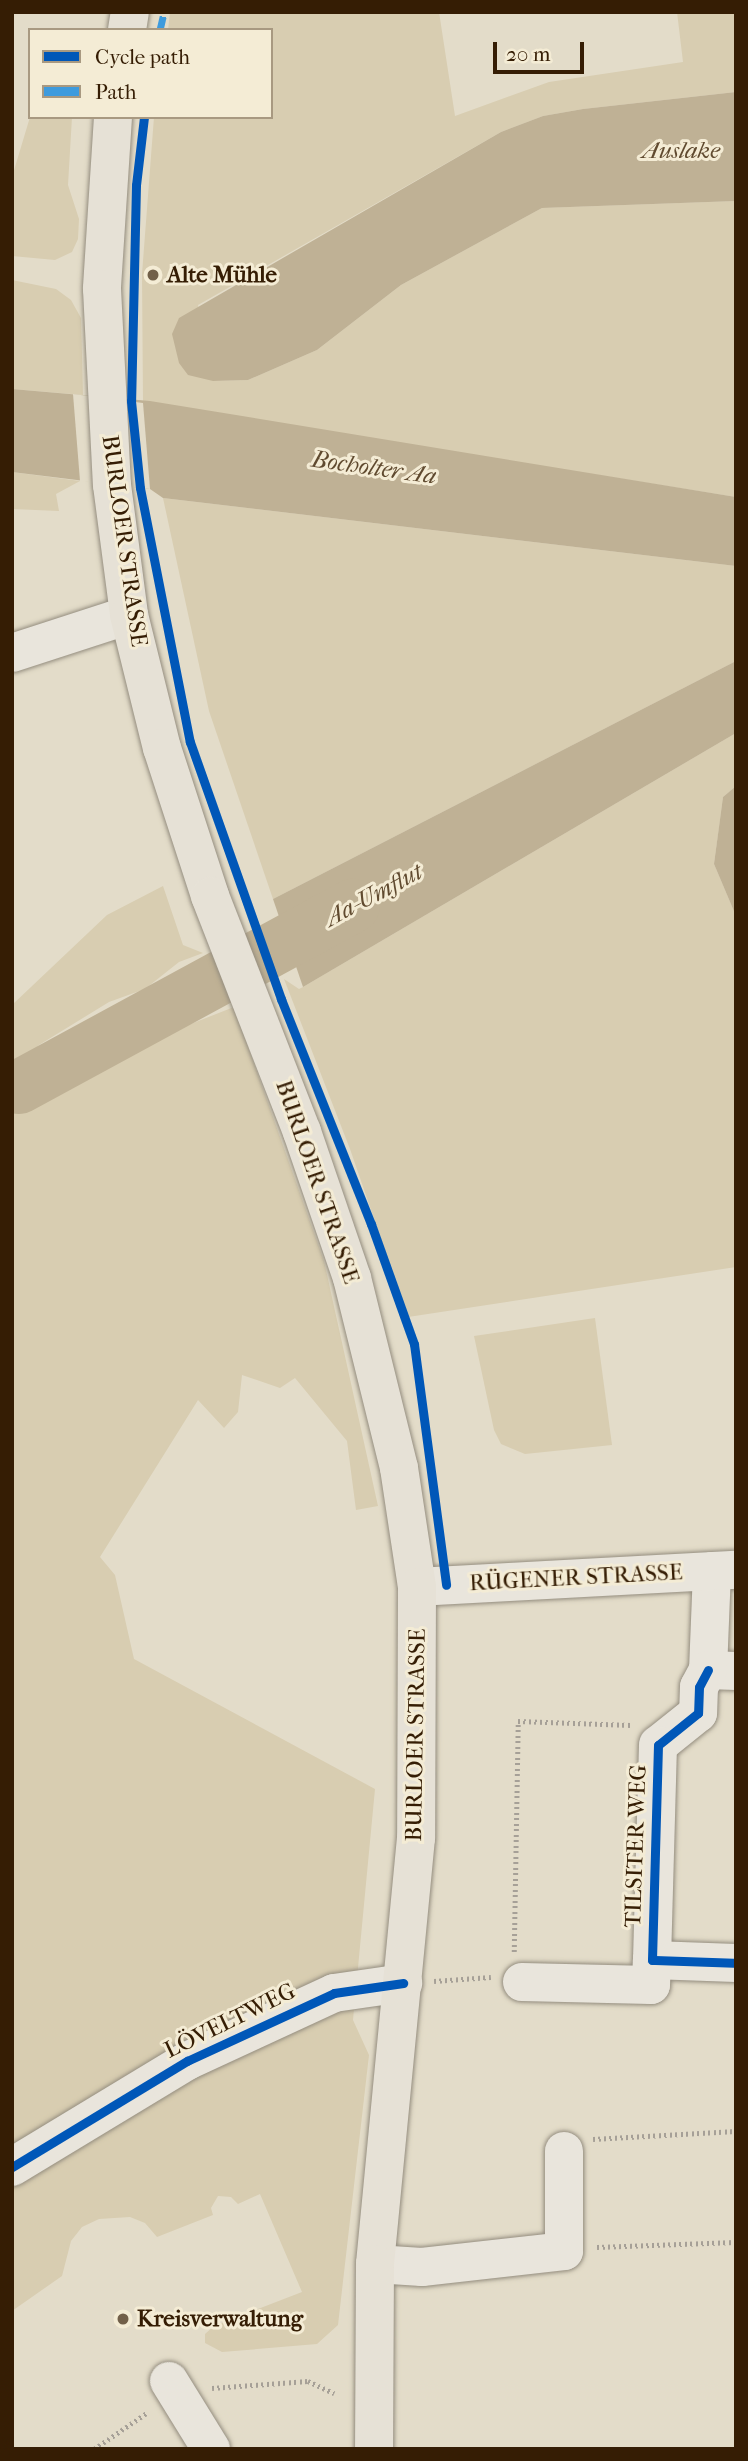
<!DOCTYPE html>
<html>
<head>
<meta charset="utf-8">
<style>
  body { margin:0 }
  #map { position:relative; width:748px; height:2461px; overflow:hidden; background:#e3dcc9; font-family:"IM FELL French Canon",serif }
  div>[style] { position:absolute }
  .green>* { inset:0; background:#d8cdb1 }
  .water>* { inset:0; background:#bfb195 }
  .pier>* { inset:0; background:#e3dcc9 }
  .stream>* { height:9px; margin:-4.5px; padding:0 4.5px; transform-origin:4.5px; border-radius:4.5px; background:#bfb195 }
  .river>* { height:54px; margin:-27px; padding:0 27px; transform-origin:27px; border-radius:27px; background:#bfb195 }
  .path>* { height:4.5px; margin-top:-2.25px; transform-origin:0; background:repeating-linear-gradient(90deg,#a6a097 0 2px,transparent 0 5.5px) }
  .roads { filter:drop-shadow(0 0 2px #948d7f) drop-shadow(0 0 2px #948d7f) }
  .minor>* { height:38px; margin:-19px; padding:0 19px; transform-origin:19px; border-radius:19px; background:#e9e5dc }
  .major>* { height:38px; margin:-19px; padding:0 19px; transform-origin:19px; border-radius:19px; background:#e6e1d6 }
  .quiet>* { height:7px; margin-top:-3.5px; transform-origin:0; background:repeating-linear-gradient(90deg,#3e9bdd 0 14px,transparent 0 21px) }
  .cycleway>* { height:9px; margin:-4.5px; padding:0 4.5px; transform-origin:4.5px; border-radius:4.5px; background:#0057b8 }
  .dots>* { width:19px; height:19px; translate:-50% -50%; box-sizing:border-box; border:4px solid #f4ecd5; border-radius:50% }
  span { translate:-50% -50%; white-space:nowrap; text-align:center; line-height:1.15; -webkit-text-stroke:6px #f4ecd5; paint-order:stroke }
  .poi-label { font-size:23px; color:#351d04; font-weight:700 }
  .left { translate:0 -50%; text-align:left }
  .street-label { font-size:23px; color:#351d04 }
  .water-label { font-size:24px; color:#604a2f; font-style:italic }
  .frame { position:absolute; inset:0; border:14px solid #351d04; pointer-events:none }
  .legend { position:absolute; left:28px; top:28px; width:245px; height:91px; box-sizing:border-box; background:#f4ecd5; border:2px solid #a89981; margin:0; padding:9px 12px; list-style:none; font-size:21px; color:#351d04 }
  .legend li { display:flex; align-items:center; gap:14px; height:35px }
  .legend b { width:35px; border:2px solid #a89981 }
  .scale { position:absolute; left:493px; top:42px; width:91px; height:32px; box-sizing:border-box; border:4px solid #351d04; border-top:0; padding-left:9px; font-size:21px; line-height:24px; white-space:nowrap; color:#351d04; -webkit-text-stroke:5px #f4ecd5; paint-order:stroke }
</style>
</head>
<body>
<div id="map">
  <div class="green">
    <i style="clip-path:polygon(170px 12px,439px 12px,455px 116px,549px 82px,683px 62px,677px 12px,736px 12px,736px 92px,583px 109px,543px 116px,501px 132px,198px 305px,213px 381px,248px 380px,317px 350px,401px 285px,542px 208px,736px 201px,736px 497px,143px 403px,142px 274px,154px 117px,271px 117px,271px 30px,168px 30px)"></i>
    <i style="clip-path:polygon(30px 117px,72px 117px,68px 185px,79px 219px,78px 239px,72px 252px,55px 260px,12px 256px,12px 177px)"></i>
    <i style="clip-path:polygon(12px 280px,56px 289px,71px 300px,81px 318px,83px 395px,12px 389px)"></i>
    <i style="clip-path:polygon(12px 472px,80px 481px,56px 494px,59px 511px,12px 509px)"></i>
    <i style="clip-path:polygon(163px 498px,736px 566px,736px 661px,273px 899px,209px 711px)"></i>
    <i style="clip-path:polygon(736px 733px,736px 786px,723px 797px,714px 864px,736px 916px,736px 1267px,408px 1317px,350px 1149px,284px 979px,299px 989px,303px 987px)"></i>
    <i style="clip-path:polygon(163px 886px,183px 945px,203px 953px,179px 962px,145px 989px,109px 1002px,39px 1045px,12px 1076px,12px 1005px,107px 915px)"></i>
    <i style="clip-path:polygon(234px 1007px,324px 1261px,378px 1506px,356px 1510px,347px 1441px,295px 1378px,280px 1388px,242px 1375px,238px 1412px,224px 1428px,198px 1400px,100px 1557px,115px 1575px,134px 1659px,375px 1789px,353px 2020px,369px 2055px,338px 2325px,317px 2344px,222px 2352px,205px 2343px,205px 2334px,214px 2326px,302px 2292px,260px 2194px,238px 2204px,231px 2197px,218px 2196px,211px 2208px,213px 2215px,157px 2237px,145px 2223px,130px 2217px,99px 2219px,82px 2227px,71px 2241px,62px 2276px,12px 2311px,12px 1100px,25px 1092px,72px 1086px,155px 1038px)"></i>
    <i style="clip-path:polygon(595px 1318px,612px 1445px,525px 1454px,501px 1444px,494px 1430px,474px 1336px)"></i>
  </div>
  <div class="water">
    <i style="clip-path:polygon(736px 92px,736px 201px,542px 208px,401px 285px,317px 350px,248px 380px,213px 381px,188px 375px,179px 363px,172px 334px,179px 318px,501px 132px,543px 116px,583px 109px)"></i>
    <i style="clip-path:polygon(12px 389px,150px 401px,736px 497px,736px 566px,163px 498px,150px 489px,12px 472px)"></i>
    <i style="clip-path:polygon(736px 661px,736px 733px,303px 987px,273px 899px)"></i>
    <i style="clip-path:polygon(736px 786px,736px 916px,714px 864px,723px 797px)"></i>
  </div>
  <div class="pier">
    <i style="clip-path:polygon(73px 394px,143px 403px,150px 489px,80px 481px)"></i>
  </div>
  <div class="stream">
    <i style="left:12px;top:1091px;width:8px;rotate:-30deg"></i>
  </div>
  <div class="river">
    <i style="left:19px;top:1087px;width:380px;rotate:-28.5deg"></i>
  </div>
  <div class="path">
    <i style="left:514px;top:1952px;width:231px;rotate:-89deg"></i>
    <i style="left:518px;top:1721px;width:113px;rotate:2deg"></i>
    <i style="left:434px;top:1981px;width:57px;rotate:-4deg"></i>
    <i style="left:593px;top:2139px;width:143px;rotate:-3.2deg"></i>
    <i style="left:597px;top:2247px;width:139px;rotate:-2.1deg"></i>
    <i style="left:212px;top:2388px;width:96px;rotate:-4.2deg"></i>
    <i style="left:308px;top:2381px;width:29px;rotate:25deg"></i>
    <i style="left:94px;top:2449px;width:65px;rotate:-34.4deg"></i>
  </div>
  <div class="roads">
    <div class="minor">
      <i style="left:12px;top:653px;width:123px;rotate:-18deg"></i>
      <i style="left:712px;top:1571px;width:99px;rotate:92.3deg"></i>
      <i style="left:708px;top:1670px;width:28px;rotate:2deg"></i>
      <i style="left:417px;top:1587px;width:319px;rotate:-3.1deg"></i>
      <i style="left:708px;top:1670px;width:19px;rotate:118deg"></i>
      <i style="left:699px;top:1687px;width:26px;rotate:92deg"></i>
      <i style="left:698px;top:1713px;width:51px;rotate:141.3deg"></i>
      <i style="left:658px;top:1745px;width:215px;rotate:91.6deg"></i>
      <i style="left:652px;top:1960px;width:84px;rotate:2deg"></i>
      <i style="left:522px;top:1982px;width:129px;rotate:1.3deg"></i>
      <i style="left:651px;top:1985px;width:25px;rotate:-88deg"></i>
      <i style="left:12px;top:2167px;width:205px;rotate:-31.2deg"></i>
      <i style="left:187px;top:2061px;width:162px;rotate:-24.8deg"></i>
      <i style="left:334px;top:1993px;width:70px;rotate:-8.2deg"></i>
      <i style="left:375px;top:2264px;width:47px;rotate:3.7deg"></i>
      <i style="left:422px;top:2267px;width:143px;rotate:-6.4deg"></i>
      <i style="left:564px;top:2251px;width:100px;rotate:-90deg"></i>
      <i style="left:169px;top:2381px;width:80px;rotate:58.3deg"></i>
    </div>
    <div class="major">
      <i style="left:127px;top:30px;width:18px;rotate:-81deg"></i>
      <i style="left:113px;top:117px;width:172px;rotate:93.7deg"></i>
      <i style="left:102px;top:289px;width:196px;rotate:87.1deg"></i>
      <i style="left:112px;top:485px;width:131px;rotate:82.5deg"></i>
      <i style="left:129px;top:615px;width:137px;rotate:76.1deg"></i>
      <i style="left:162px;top:748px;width:156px;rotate:72deg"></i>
      <i style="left:210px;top:896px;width:253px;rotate:68.7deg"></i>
      <i style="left:302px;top:1132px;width:154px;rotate:71.1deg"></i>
      <i style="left:352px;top:1278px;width:196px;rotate:76.1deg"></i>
      <i style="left:399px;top:1468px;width:120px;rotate:81.4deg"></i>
      <i style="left:417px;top:1587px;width:251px;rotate:90.2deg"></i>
      <i style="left:416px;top:1838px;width:428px;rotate:95.5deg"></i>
      <i style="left:375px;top:2264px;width:185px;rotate:90.3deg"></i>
    </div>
  </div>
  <div class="quiet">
    <i style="left:160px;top:30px;width:18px;rotate:-77deg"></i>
  </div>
  <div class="cycleway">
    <i style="left:144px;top:117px;width:68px;rotate:96.7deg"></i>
    <i style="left:136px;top:185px;width:216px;rotate:91.3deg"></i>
    <i style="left:131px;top:401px;width:87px;rotate:84.1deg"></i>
    <i style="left:140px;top:488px;width:259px;rotate:78.9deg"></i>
    <i style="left:190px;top:742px;width:273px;rotate:70.5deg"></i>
    <i style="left:281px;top:999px;width:242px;rotate:68.2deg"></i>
    <i style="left:371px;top:1224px;width:127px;rotate:70.3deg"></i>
    <i style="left:414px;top:1344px;width:243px;rotate:82.4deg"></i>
    <i style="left:708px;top:1670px;width:19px;rotate:118deg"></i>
    <i style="left:699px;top:1687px;width:26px;rotate:92deg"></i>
    <i style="left:698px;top:1713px;width:51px;rotate:141.3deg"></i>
    <i style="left:658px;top:1745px;width:215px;rotate:91.6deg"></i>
    <i style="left:652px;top:1960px;width:84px;rotate:2deg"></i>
    <i style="left:12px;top:2167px;width:205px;rotate:-31.2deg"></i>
    <i style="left:187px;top:2061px;width:162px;rotate:-24.8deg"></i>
    <i style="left:334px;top:1993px;width:70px;rotate:-8.2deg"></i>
  </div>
  <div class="dots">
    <i style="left:153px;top:275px;background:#726049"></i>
    <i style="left:123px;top:2319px;background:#726049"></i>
  </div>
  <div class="poi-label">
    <span class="left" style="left:167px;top:275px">Alte Mühle</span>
    <span class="left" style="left:137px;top:2319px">Kreisverwaltung</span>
  </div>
  <div class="street-label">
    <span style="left:124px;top:541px;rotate:82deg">BURLOER STRASSE</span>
    <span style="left:317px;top:1182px;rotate:71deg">BURLOER STRASSE</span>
    <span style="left:576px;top:1578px;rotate:-3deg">RÜGENER STRASSE</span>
    <span style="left:416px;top:1735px;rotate:-89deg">BURLOER STRASSE</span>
    <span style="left:636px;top:1846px;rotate:-88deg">TILSITER WEG</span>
    <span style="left:230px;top:2021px;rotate:-26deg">LÖVELTWEG</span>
  </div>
  <div class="water-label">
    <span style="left:681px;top:151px">Auslake</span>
    <span style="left:374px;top:468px;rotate:8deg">Bocholter Aa</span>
    <span style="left:374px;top:895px;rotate:-28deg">Aa-Umflut</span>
  </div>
  <div class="frame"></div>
  <ul class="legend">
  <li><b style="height:9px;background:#0057b8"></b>Cycle path</li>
  <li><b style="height:9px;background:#3e9bdd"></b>Path</li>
  </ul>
  <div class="scale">20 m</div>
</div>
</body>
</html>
